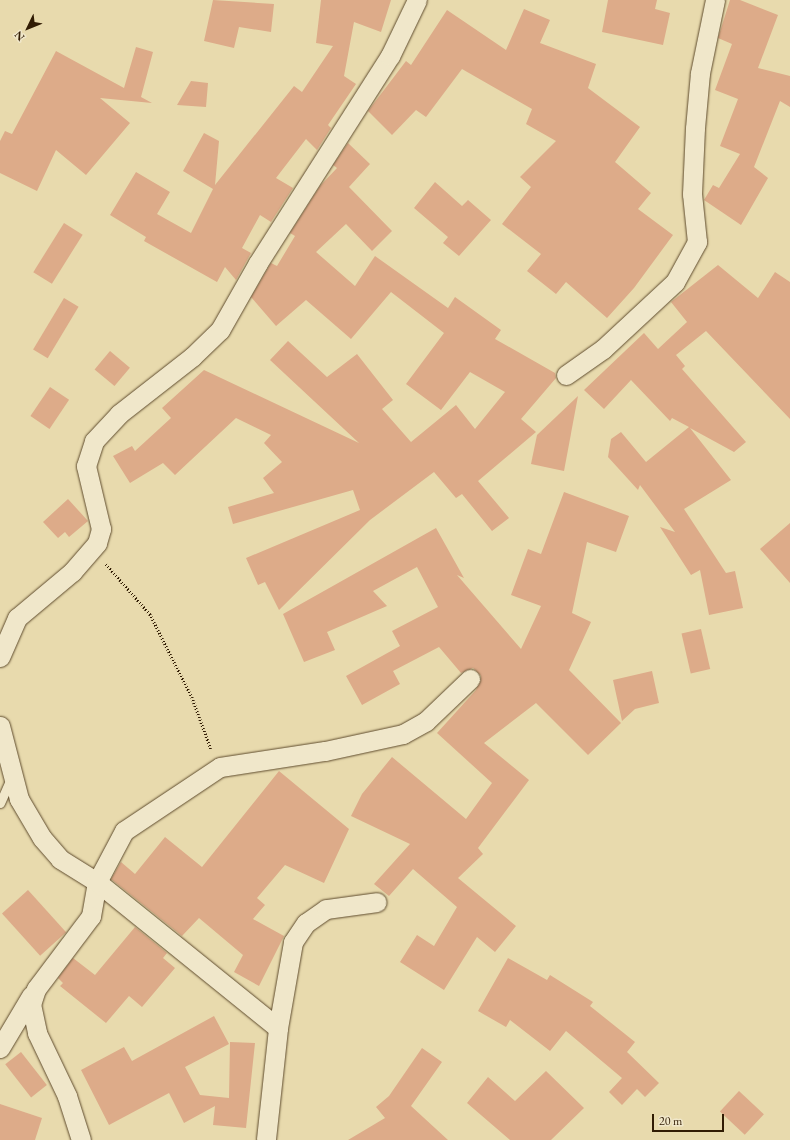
<!DOCTYPE html>
<html>
<head>
<meta charset="utf-8">
<style>
  body { margin:0 }
  #map { position:relative; width:790px; height:1140px; overflow:hidden; background:#e8daad; font-family:"EB Garamond",serif }
  div>[style] { position:absolute }
  .building>* { inset:0; background:#ddab89; transform-origin:0 0 }
  .path>* { height:2.5px; margin-top:-1.25px; transform-origin:0; background:repeating-linear-gradient(90deg,#311c04 0 1px,transparent 0 3px) }
  .roads { filter:drop-shadow(0 0 1px #5f4c2e) drop-shadow(0 0 1px #5f4c2e) }
  .service>* { height:9px; margin:-4.5px; padding:0 4.5px; transform-origin:4.5px; border-radius:4.5px; background:#f0e7ca }
  .minor>* { height:19px; margin:-9.5px; padding:0 9.5px; transform-origin:9.5px; border-radius:9.5px; background:#f0e7ca }
  span { translate:-50% -50%; white-space:nowrap; text-align:center; line-height:1.15; -webkit-text-stroke:3px #f0e7ca; paint-order:stroke }
  .north { position:absolute; left:8px; top:8px; width:40px; height:40px; -webkit-text-stroke:3px #f0e7ca; paint-order:stroke; rotate:227deg; font-size:11px; font-weight:700; line-height:16px; text-align:center; color:#311c04 }
  .north::after { content:''; display:block; margin:auto; width:14px; height:18px; background:#311c04; clip-path:polygon(50% 0,100% 100%,50% 72%,0 100%) }
  .scale { position:absolute; left:652px; top:1114px; width:72px; height:18px; box-sizing:border-box; border:2px solid #311c04; border-top:0; padding-left:5px; font-size:12px; line-height:14px; white-space:nowrap; color:#311c04; -webkit-text-stroke:3px #f0e7ca; paint-order:stroke }
</style>
</head>
<body>
<div id="map">
  <div class="building">
    <i style="clip-path:polygon(213px 0,274px 4px,271px 32px,239px 27px,234px 48px,204px 41px)"></i>
    <i style="clip-path:polygon(321px 0,391px 0,381px 32px,354px 22px,344px 76px,356px 84px,328px 125px,331px 128px,317px 150px,306px 139px,276px 178px,293px 188px,271px 222px,260px 215px,242px 248px,251px 253px,236px 280px,225px 267px,217px 282px,144px 241px,146px 237px,110px 215px,136px 172px,170px 192px,157px 214px,191px 233px,213px 189px,183px 171px,204px 133px,219px 141px,215px 185px,294px 86px,302px 92px,333px 46px,316px 43px)"></i>
    <i style="clip-path:polygon(608px 0,657px 0,655px 9px,670px 13px,663px 45px,602px 32px)"></i>
    <i style="clip-path:polygon(730px 0,740px 0,778px 15px,758px 68px,790px 76px,790px 107px,780px 101px,754px 167px,768px 178px,741px 225px,704px 200px,713px 185px,719px 188px,740px 154px,720px 146px,738px 99px,715px 90px,732px 44px,718px 38px)"></i>
    <i style="clip-path:polygon(524px 9px,550px 20px,540px 43px,596px 64px,588px 88px,640px 127px,615px 162px,651px 193px,638px 209px,673px 235px,634px 288px,607px 318px,566px 282px,556px 294px,527px 271px,541px 254px,502px 224px,531px 187px,520px 177px,556px 141px,526px 124px,532px 109px,462px 69px,426px 117px,416px 110px,392px 135px,368px 111px,406px 61px,411px 65px,447px 10px,506px 50px)"></i>
    <i style="clip-path:polygon(136px 47px,153px 52px,141px 97px,152px 103px,100px 98px,130px 123px,86px 175px,56px 150px,37px 191px,0 173px,0 141px,5px 131px,12px 134px,56px 51px,124px 88px)"></i>
    <i style="clip-path:polygon(191px 81px,208px 83px,206px 107px,177px 105px)"></i>
    <i style="clip-path:polygon(348px 143px,370px 164px,349px 187px,392px 231px,372px 251px,346px 224px,316px 252px,355px 286px,375px 256px,448px 308px,455px 297px,501px 330px,495px 339px,555px 373px,556px 378px,521px 419px,536px 432px,478px 481px,509px 518px,492px 531px,462px 494px,456px 498px,434px 472px,370px 520px,279px 610px,265px 582px,258px 585px,246px 558px,360px 510px,353px 490px,233px 524px,228px 507px,274px 493px,263px 478px,282px 462px,264px 443px,271px 435px,236px 418px,175px 475px,163px 463px,130px 483px,113px 456px,132px 446px,135px 451px,171px 418px,162px 408px,204px 370px,359px 443px,270px 360px,288px 341px,327px 377px,357px 354px,393px 400px,382px 409px,411px 442px,456px 405px,475px 429px,505px 392px,470px 372px,441px 410px,406px 384px,444px 333px,391px 292px,351px 339px,306px 300px,276px 326px,251px 297px,271px 263px,277px 266px,295px 236px,290px 233px,320px 186px,337px 168px,333px 165px)"></i>
    <i style="clip-path:polygon(435px 182px,462px 206px,468px 200px,491px 220px,459px 256px,443px 243px,448px 237px,414px 208px)"></i>
    <i style="left:64px;top:223px;width:22px;height:58px;rotate:32deg"></i>
    <i style="clip-path:polygon(718px 265px,758px 298px,775px 272px,790px 282px,790px 419px,706px 331px,676px 355px,685px 366px,682px 369px,746px 442px,734px 452px,690px 428px,731px 480px,684px 509px,726px 573px,735px 571px,743px 608px,709px 615px,700px 570px,691px 575px,660px 527px,675px 532px,640px 485px,638px 490px,608px 457px,611px 439px,621px 432px,646px 462px,689px 427px,672px 418px,670px 421px,631px 380px,604px 409px,584px 390px,644px 333px,658px 349px,687px 322px,671px 302px)"></i>
    <i style="left:64px;top:298px;width:17px;height:60px;rotate:31deg"></i>
    <i style="left:110px;top:351px;width:26px;height:24px;rotate:40deg"></i>
    <i style="left:50px;top:387px;width:23px;height:35px;rotate:34deg"></i>
    <i style="clip-path:polygon(578px 396px,564px 471px,531px 464px,537px 435px)"></i>
    <i style="clip-path:polygon(564px 492px,629px 516px,616px 552px,587px 542px,572px 613px,591px 622px,569px 670px,621px 723px,588px 755px,536px 703px,484px 743px,529px 780px,478px 848px,483px 854px,458px 878px,516px 926px,495px 952px,477px 937px,444px 990px,400px 962px,417px 935px,434px 946px,457px 907px,413px 869px,389px 896px,374px 884px,410px 844px,351px 816px,362px 794px,392px 757px,466px 819px,492px 783px,437px 733px,476px 690px,481px 676px,473px 668px,461px 673px,439px 647px,393px 671px,400px 684px,362px 705px,346px 676px,400px 646px,392px 631px,438px 607px,417px 567px,373px 591px,387px 606px,327px 632px,335px 650px,304px 662px,283px 614px,436px 528px,464px 578px,457px 575px,521px 649px,541px 606px,511px 595px,528px 549px,541px 554px)"></i>
    <i style="clip-path:polygon(68px 499px,88px 521px,69px 537px,65px 532px,58px 538px,43px 522px)"></i>
    <i style="clip-path:polygon(790px 523px,790px 583px,760px 549px)"></i>
    <i style="left:701px;top:629px;width:41px;height:20px;rotate:77deg"></i>
    <i style="clip-path:polygon(652px 671px,659px 703px,635px 709px,622px 721px,613px 680px)"></i>
    <i style="clip-path:polygon(279px 771px,349px 829px,324px 883px,285px 865px,257px 898px,265px 905px,253px 919px,284px 936px,259px 986px,234px 972px,243px 955px,199px 918px,182px 936px,111px 879px,121px 862px,135px 874px,165px 837px,202px 867px)"></i>
    <i style="left:28px;top:890px;width:57px;height:35px;rotate:48deg"></i>
    <i style="clip-path:polygon(135px 927px,167px 953px,163px 958px,175px 968px,142px 1007px,129px 996px,106px 1023px,60px 986px,63px 983px,58px 978px,73px 958px,95px 975px)"></i>
    <i style="clip-path:polygon(508px 958px,547px 980px,550px 975px,593px 1002px,590px 1006px,635px 1042px,627px 1052px,659px 1083px,645px 1097px,637px 1089px,622px 1105px,609px 1092px,622px 1078px,566px 1031px,550px 1051px,510px 1020px,506px 1027px,478px 1011px)"></i>
    <i style="clip-path:polygon(214px 1016px,229px 1044px,185px 1067px,200px 1095px,229px 1098px,230px 1042px,255px 1043px,246px 1128px,213px 1125px,215px 1106px,184px 1123px,169px 1093px,109px 1125px,81px 1070px,124px 1047px,132px 1061px)"></i>
    <i style="clip-path:polygon(422px 1048px,442px 1062px,411px 1106px,448px 1140px,348px 1140px,385px 1118px,376px 1107px,389px 1096px)"></i>
    <i style="left:21px;top:1052px;width:42px;height:20px;rotate:52deg"></i>
    <i style="clip-path:polygon(546px 1071px,584px 1108px,551px 1140px,510px 1140px,467px 1103px,488px 1077px,515px 1101px)"></i>
    <i style="left:739px;top:1091px;width:34px;height:28px;rotate:43deg"></i>
    <i style="clip-path:polygon(0 1104px,42px 1118px,35px 1140px,0 1140px)"></i>
  </div>
  <div class="path">
    <i style="left:106px;top:564px;width:67px;rotate:48.7deg"></i>
    <i style="left:150px;top:614px;width:93px;rotate:63.2deg"></i>
    <i style="left:192px;top:697px;width:55px;rotate:69.9deg"></i>
  </div>
  <div class="roads">
    <div class="service">
      <i style="left:0;top:803px;width:27px;rotate:-66deg"></i>
    </div>
    <div class="minor">
      <i style="left:566px;top:375px;width:45px;rotate:-35.1deg"></i>
      <i style="left:603px;top:349px;width:98px;rotate:-42.9deg"></i>
      <i style="left:675px;top:282px;width:46px;rotate:-61.2deg"></i>
      <i style="left:697px;top:242px;width:48px;rotate:-95.9deg"></i>
      <i style="left:692px;top:194px;width:66px;rotate:-87.4deg"></i>
      <i style="left:695px;top:128px;width:55px;rotate:-84.8deg"></i>
      <i style="left:700px;top:73px;width:75px;rotate:-78.4deg"></i>
      <i style="left:0;top:657px;width:43px;rotate:-66.4deg"></i>
      <i style="left:17px;top:618px;width:72px;rotate:-39.9deg"></i>
      <i style="left:72px;top:572px;width:38px;rotate:-49deg"></i>
      <i style="left:97px;top:543px;width:15px;rotate:-74deg"></i>
      <i style="left:101px;top:529px;width:65px;rotate:-103.4deg"></i>
      <i style="left:86px;top:466px;width:26px;rotate:-72deg"></i>
      <i style="left:94px;top:441px;width:37px;rotate:-47deg"></i>
      <i style="left:119px;top:414px;width:93px;rotate:-38deg"></i>
      <i style="left:192px;top:357px;width:39px;rotate:-44deg"></i>
      <i style="left:220px;top:330px;width:77px;rotate:-60.4deg"></i>
      <i style="left:258px;top:263px;width:246px;rotate:-57.5deg"></i>
      <i style="left:390px;top:56px;width:62px;rotate:-64.3deg"></i>
      <i style="left:0;top:726px;width:75px;rotate:75.4deg"></i>
      <i style="left:19px;top:799px;width:45px;rotate:59.5deg"></i>
      <i style="left:42px;top:838px;width:28px;rotate:49deg"></i>
      <i style="left:60px;top:859px;width:44px;rotate:31.9deg"></i>
      <i style="left:97px;top:882px;width:35px;rotate:100deg"></i>
      <i style="left:91px;top:916px;width:91px;rotate:127deg"></i>
      <i style="left:36px;top:989px;width:16px;rotate:108deg"></i>
      <i style="left:31px;top:1004px;width:30px;rotate:78deg"></i>
      <i style="left:37px;top:1033px;width:70px;rotate:64.5deg"></i>
      <i style="left:67px;top:1096px;width:46px;rotate:72.3deg"></i>
      <i style="left:278px;top:1028px;width:233px;rotate:-141.1deg"></i>
      <i style="left:97px;top:882px;width:58px;rotate:-62.1deg"></i>
      <i style="left:124px;top:831px;width:115px;rotate:-33.7deg"></i>
      <i style="left:220px;top:767px;width:106px;rotate:-8.7deg"></i>
      <i style="left:325px;top:751px;width:80px;rotate:-12.3deg"></i>
      <i style="left:403px;top:734px;width:26px;rotate:-29deg"></i>
      <i style="left:426px;top:721px;width:61px;rotate:-43.7deg"></i>
      <i style="left:0;top:1048px;width:61px;rotate:-59.2deg"></i>
      <i style="left:266px;top:1139px;width:112px;rotate:-83.8deg"></i>
      <i style="left:278px;top:1028px;width:87px;rotate:-80.1deg"></i>
      <i style="left:293px;top:942px;width:23px;rotate:-56deg"></i>
      <i style="left:306px;top:923px;width:24px;rotate:-35deg"></i>
      <i style="left:326px;top:909px;width:51px;rotate:-7.8deg"></i>
    </div>
  </div>
  <div class="north">N</div>
  <div class="scale">20 m</div>
</div>
</body>
</html>
